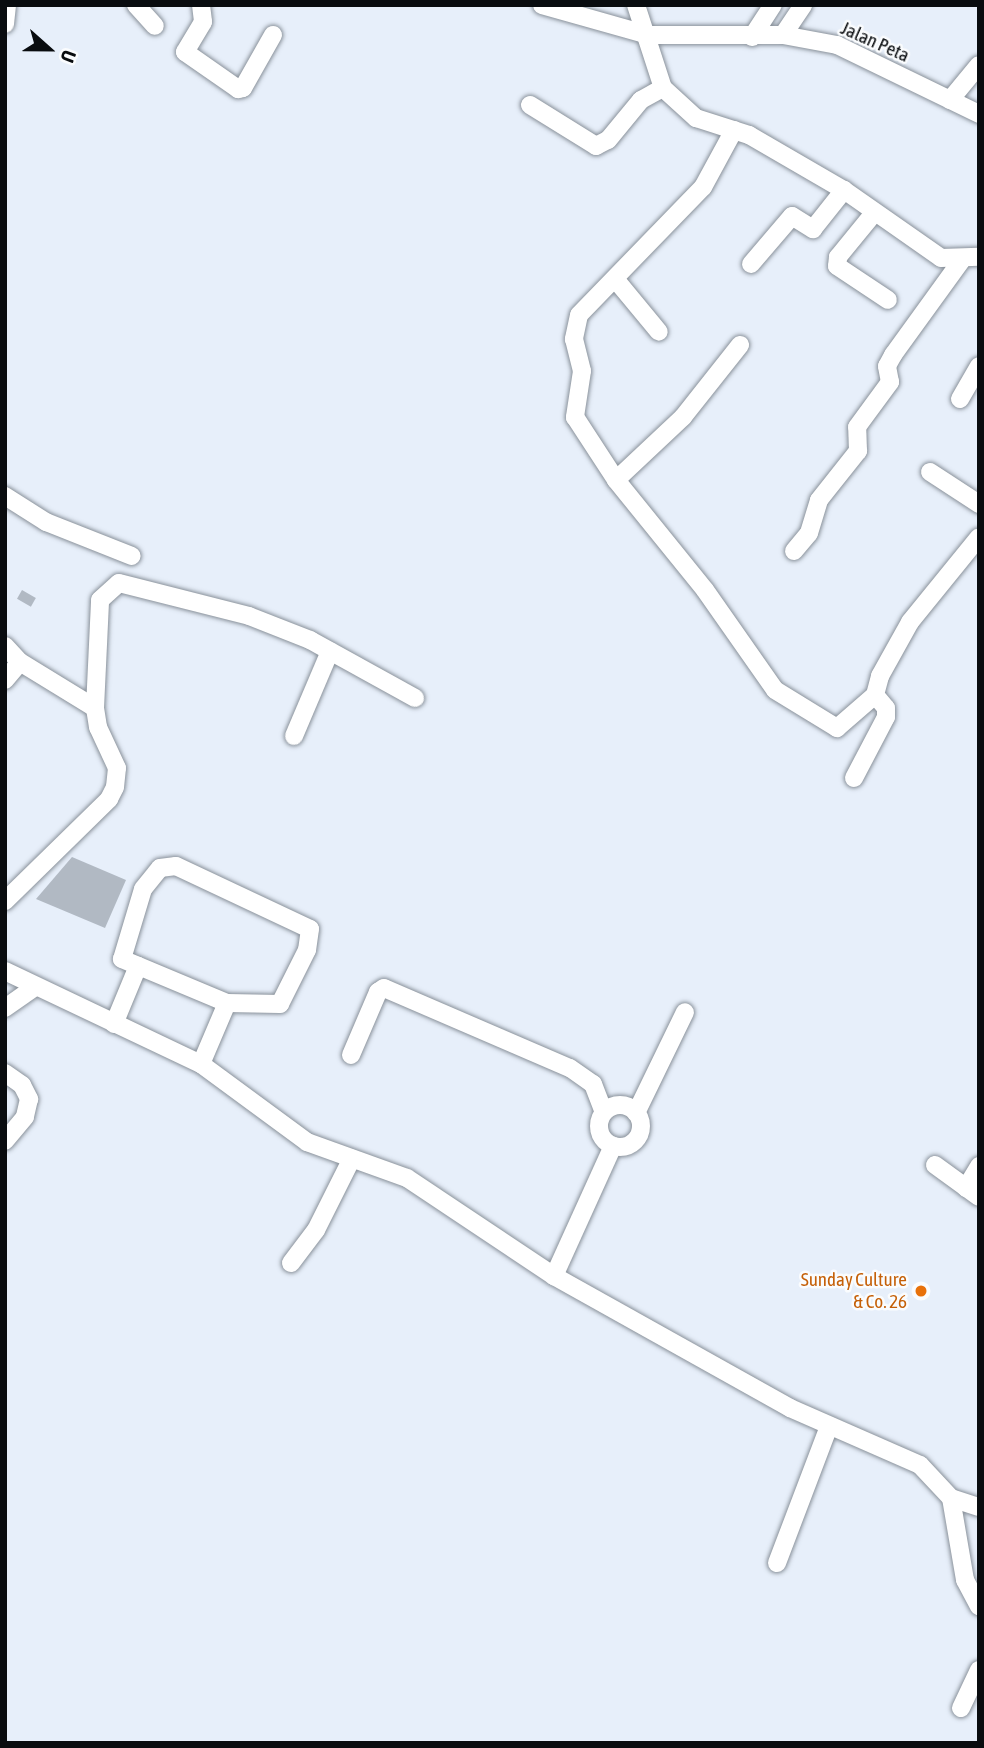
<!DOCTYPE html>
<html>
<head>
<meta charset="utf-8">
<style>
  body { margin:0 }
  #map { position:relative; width:984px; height:1748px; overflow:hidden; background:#e7effa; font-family:"Asap Condensed",sans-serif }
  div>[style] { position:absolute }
  .building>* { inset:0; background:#b1b9c3; transform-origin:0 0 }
  .roads { filter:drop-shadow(0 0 2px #89919a) drop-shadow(0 0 2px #89919a) }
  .minor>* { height:18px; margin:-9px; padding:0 9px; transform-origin:9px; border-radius:9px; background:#fff }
  .minor>.ring { margin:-9px; padding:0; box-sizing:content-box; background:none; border:18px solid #fff; border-radius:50% }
  .dots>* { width:19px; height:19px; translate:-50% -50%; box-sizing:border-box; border:4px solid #fafcfe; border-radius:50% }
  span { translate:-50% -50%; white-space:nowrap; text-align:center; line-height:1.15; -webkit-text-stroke:5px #fafcfe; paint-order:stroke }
  .street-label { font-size:19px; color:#090c0f }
  .food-label { font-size:19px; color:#c56008 }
  .right { translate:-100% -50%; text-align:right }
  .frame { position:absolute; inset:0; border:7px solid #090c0f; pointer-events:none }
  .north { position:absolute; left:14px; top:14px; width:70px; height:70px; -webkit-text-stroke:5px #fafcfe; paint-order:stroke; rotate:111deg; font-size:19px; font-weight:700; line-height:28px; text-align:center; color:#090c0f }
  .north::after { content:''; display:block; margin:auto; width:24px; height:32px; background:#090c0f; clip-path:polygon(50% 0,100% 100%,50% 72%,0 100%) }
</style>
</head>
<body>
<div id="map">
  <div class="building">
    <i style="left:22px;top:590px;width:16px;height:10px;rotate:30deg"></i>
    <i style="clip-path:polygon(72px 857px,126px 880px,105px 928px,36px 899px)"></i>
  </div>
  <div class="roads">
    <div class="minor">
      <i style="left:136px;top:5px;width:28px;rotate:48deg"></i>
      <i style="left:201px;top:5px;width:17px;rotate:83deg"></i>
      <i style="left:203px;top:22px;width:35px;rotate:121deg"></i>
      <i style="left:185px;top:52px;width:65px;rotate:34.9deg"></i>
      <i style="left:238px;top:89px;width:5px;rotate:-11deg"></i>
      <i style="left:243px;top:88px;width:61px;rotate:-60.5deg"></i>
      <i style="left:542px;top:5px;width:110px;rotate:15.8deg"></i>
      <i style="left:648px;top:35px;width:135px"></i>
      <i style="left:783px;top:35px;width:55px;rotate:10.5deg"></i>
      <i style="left:837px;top:45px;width:158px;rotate:25.9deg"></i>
      <i style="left:636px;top:5px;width:87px;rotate:72deg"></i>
      <i style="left:663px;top:88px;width:45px;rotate:42.3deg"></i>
      <i style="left:696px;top:118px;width:56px;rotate:17.8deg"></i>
      <i style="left:749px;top:135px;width:110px;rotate:30.1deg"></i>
      <i style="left:844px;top:190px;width:118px;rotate:35deg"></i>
      <i style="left:941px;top:258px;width:38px;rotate:-2deg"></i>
      <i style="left:5px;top:24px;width:19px;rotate:-84deg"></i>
      <i style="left:783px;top:35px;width:36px;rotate:-56deg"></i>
      <i style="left:752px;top:37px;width:38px;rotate:-57deg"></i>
      <i style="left:950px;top:100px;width:45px;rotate:-50.4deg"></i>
      <i style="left:530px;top:105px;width:78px;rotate:31.8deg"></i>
      <i style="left:596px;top:146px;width:13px;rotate:-27deg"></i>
      <i style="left:608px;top:140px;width:52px;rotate:-50.5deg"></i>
      <i style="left:641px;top:100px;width:25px;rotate:-29deg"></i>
      <i style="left:734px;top:130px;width:65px;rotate:118.5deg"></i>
      <i style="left:703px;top:187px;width:178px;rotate:134.1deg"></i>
      <i style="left:579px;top:315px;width:25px;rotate:102deg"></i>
      <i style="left:574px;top:339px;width:33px;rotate:76deg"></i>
      <i style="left:582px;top:371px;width:47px;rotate:98.7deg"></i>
      <i style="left:575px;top:417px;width:75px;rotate:56.9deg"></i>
      <i style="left:616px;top:480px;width:141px;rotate:51deg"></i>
      <i style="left:705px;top:590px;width:122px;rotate:55deg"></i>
      <i style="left:775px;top:690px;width:73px;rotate:31.5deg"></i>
      <i style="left:837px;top:728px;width:50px;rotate:-41deg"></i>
      <i style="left:874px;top:213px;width:57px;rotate:129.3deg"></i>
      <i style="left:838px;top:257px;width:9px;rotate:96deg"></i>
      <i style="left:837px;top:266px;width:61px;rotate:33.7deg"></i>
      <i style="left:751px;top:264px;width:63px;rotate:-49.5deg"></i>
      <i style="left:792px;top:216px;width:25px;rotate:32deg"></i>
      <i style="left:813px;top:229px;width:50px;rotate:-51.5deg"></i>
      <i style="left:616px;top:280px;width:67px;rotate:50.4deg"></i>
      <i style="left:960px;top:399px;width:38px;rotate:-60deg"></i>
      <i style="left:930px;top:472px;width:59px;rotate:33.1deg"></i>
      <i style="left:616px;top:480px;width:92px;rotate:-43.2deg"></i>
      <i style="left:683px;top:417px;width:92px;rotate:-51.6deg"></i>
      <i style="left:5px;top:496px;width:49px;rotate:32.4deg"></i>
      <i style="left:46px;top:522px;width:92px;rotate:21.6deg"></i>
      <i style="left:794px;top:551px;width:23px;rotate:-50deg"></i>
      <i style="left:809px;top:533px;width:34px;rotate:-73deg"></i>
      <i style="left:819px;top:500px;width:63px;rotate:-51.5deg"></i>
      <i style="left:858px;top:451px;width:24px;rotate:-92deg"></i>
      <i style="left:857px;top:427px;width:56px;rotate:-53.7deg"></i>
      <i style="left:890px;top:382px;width:16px;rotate:-101deg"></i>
      <i style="left:887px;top:366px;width:13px;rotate:-61deg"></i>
      <i style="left:893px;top:355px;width:116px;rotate:-54.1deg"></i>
      <i style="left:5px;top:646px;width:22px;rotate:47deg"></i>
      <i style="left:5px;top:680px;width:23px;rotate:-50deg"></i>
      <i style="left:20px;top:662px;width:88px;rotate:31.5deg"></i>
      <i style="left:294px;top:736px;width:92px;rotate:-67deg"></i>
      <i style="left:854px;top:778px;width:69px;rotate:-62.3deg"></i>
      <i style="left:886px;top:717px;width:9px;rotate:-90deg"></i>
      <i style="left:886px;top:708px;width:17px;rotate:-130deg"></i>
      <i style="left:875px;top:695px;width:20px;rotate:-75deg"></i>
      <i style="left:880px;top:676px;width:62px;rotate:-60.9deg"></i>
      <i style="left:910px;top:622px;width:109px;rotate:-50.9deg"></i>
      <i style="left:5px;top:901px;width:146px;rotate:-44.4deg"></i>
      <i style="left:109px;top:799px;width:13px;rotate:-63deg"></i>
      <i style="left:115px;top:787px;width:19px;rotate:-84deg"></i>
      <i style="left:117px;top:768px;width:45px;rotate:-114.9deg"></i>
      <i style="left:98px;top:727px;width:19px;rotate:-99deg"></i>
      <i style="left:95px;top:708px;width:108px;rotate:-87.3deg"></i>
      <i style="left:100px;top:600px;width:25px;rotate:-42deg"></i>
      <i style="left:119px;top:583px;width:134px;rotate:14.2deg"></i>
      <i style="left:249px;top:616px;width:66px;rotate:21.5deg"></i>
      <i style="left:310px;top:640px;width:120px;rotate:28.9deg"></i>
      <i style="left:5px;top:971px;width:217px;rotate:25.4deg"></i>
      <i style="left:201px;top:1064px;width:132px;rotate:36.3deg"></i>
      <i style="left:307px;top:1142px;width:106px;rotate:19.8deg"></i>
      <i style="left:407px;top:1178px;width:177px;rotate:33.7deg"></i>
      <i style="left:554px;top:1276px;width:270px;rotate:29.2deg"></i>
      <i style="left:790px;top:1408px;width:142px;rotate:23.7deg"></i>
      <i style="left:920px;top:1465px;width:45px;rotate:46.8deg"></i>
      <i style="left:951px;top:1498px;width:83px;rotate:80.3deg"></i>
      <i style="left:965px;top:1580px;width:30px;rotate:62deg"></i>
      <i style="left:5px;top:1008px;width:35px;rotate:-35deg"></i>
      <i style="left:114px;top:1024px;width:63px;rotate:-67.5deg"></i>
      <i style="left:351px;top:1055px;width:69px;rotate:-66.8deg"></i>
      <i style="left:378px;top:992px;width:7px;rotate:-34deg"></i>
      <i style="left:384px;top:988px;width:202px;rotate:23.3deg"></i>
      <i style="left:570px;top:1068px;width:28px;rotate:35deg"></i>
      <i style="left:593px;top:1084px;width:30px;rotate:69deg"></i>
      <i style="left:201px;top:1064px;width:66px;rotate:-66.9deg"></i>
      <i style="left:227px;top:1003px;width:114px;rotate:-157.3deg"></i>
      <i style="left:122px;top:959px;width:73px;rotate:-73.3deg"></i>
      <i style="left:143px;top:889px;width:27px;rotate:-51deg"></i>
      <i style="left:160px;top:868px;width:16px;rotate:-7deg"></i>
      <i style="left:176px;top:866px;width:148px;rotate:25.2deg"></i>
      <i style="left:310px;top:929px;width:21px;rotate:98deg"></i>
      <i style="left:307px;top:950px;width:60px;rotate:116.6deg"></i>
      <i style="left:280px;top:1004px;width:53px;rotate:-178.9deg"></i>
      <i style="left:5px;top:1073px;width:21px;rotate:35deg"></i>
      <i style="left:22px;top:1085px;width:16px;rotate:63deg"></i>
      <i style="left:29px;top:1099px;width:18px;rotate:103deg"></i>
      <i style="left:25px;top:1117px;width:31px;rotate:130deg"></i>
      <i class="ring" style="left:599px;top:1105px;width:24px;height:24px"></i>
      <i style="left:636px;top:1113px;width:112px;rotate:-64.1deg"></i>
      <i style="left:935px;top:1165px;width:54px;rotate:36deg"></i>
      <i style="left:966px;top:1188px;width:26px;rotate:-59deg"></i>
      <i style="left:291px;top:1263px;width:41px;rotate:-52.9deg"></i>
      <i style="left:316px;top:1230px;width:80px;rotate:-63.4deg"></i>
      <i style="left:554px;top:1276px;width:143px;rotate:-65.6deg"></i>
      <i style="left:951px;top:1498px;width:29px;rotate:18deg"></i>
      <i style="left:777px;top:1563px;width:147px;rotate:-69.2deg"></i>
      <i style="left:961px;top:1708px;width:42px;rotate:-64.7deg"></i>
    </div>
  </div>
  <div class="dots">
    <i style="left:921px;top:1291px;background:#e8710a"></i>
  </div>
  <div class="street-label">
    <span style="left:875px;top:42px;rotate:24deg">Jalan Peta</span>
  </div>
  <div class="food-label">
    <span class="right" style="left:907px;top:1291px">Sunday Culture<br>&amp; Co. 26</span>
  </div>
  <div class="frame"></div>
  <div class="north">U</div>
</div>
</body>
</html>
